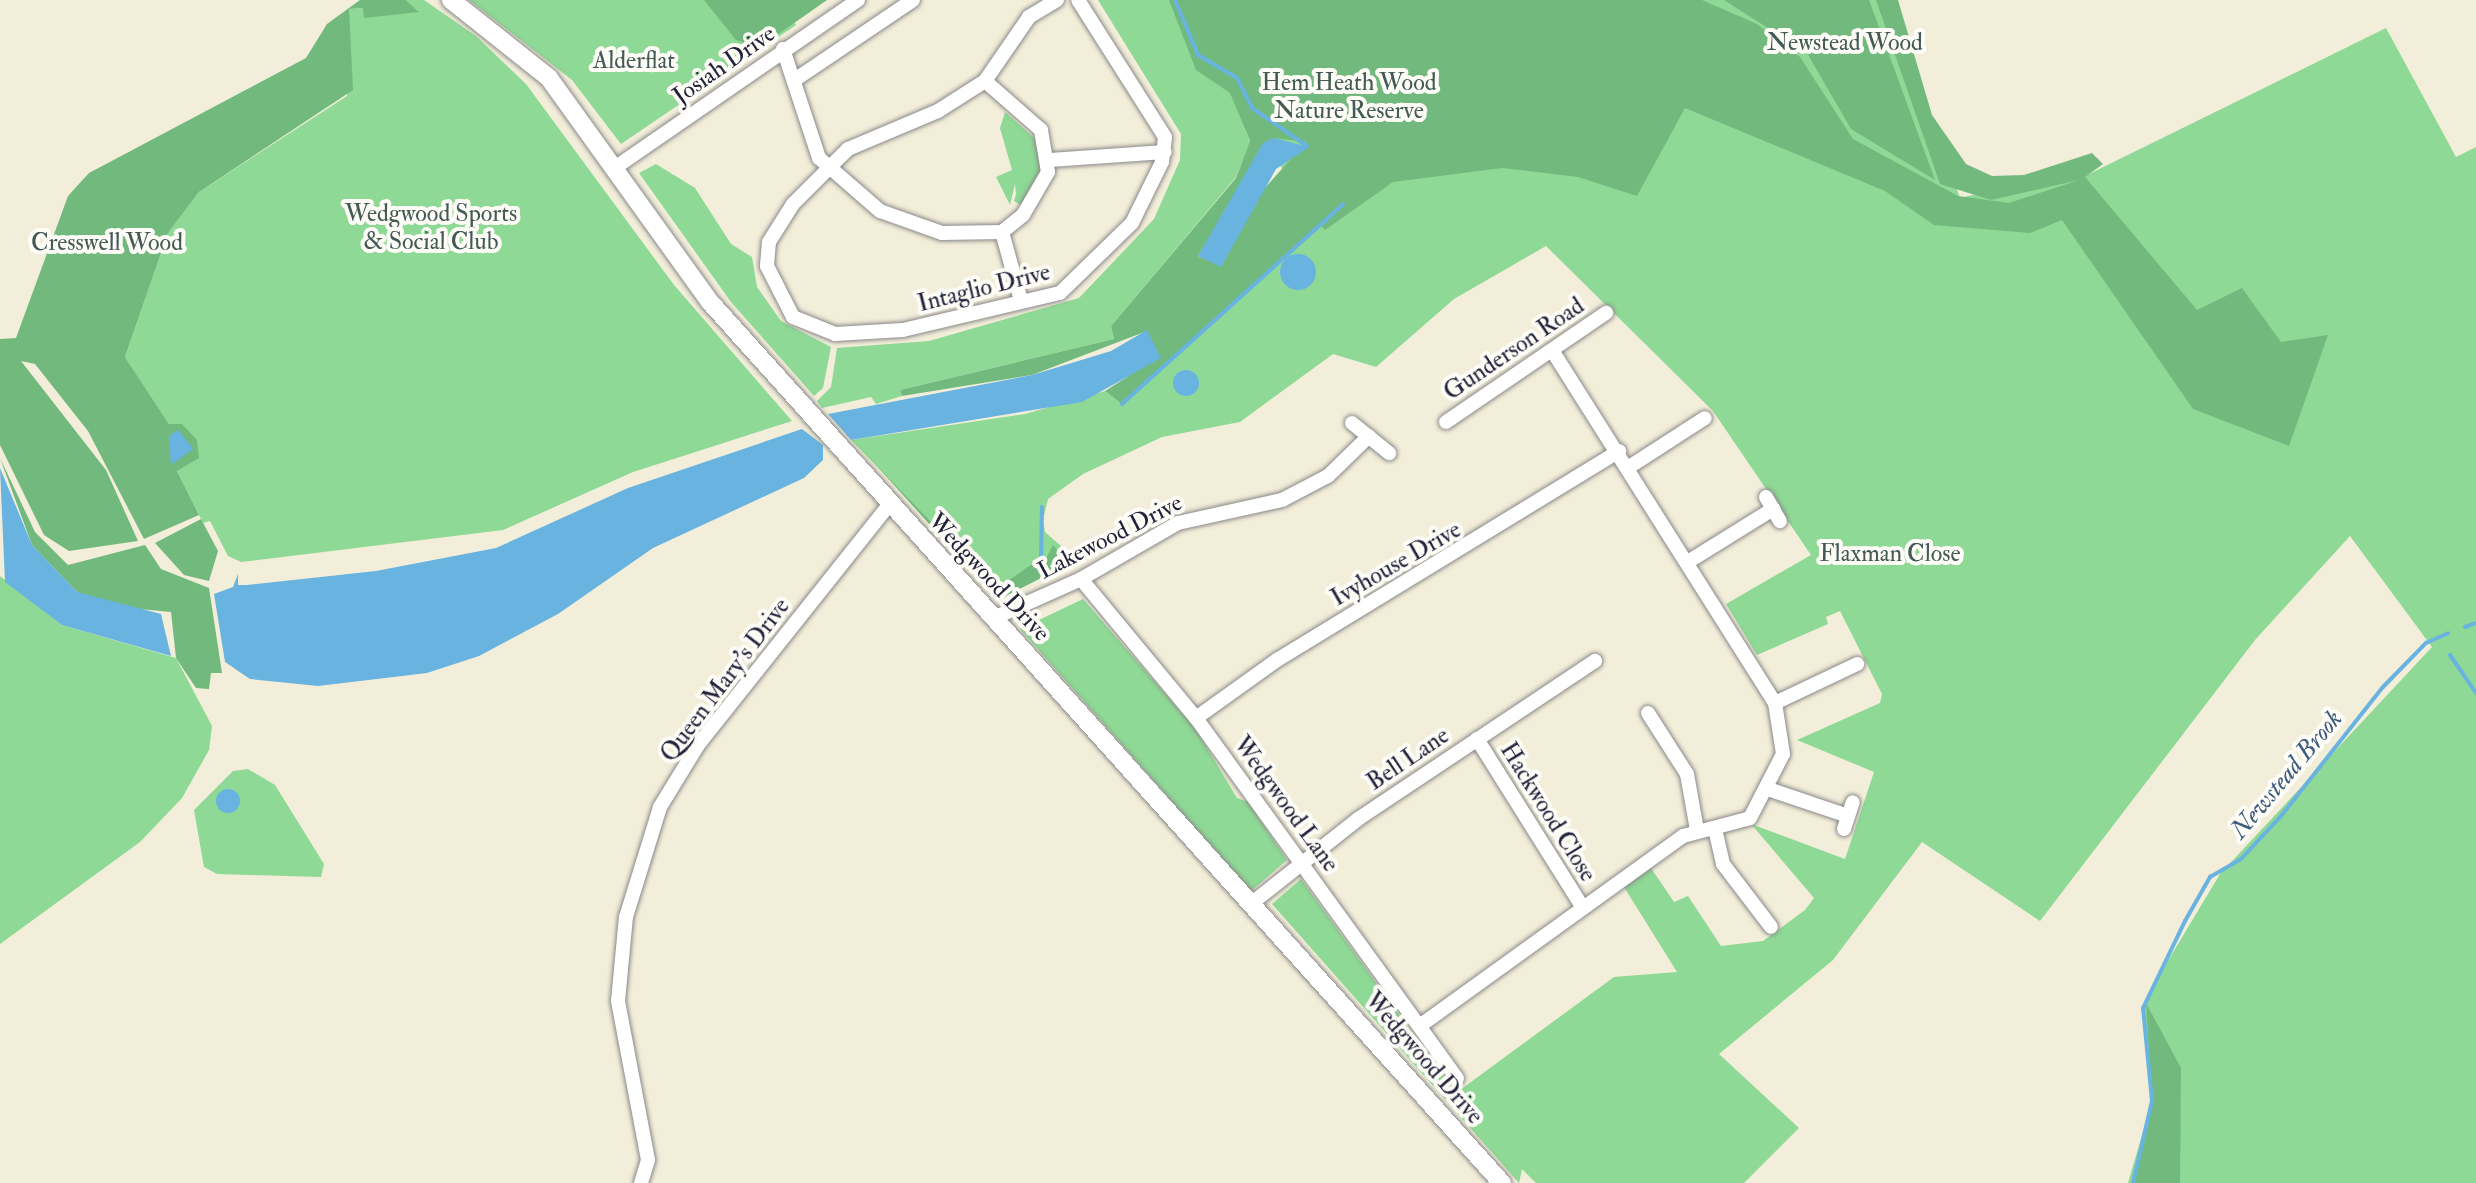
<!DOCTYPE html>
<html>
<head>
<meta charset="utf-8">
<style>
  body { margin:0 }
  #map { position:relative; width:2476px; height:1183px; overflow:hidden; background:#f2eed9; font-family:"IM FELL Double Pica",serif }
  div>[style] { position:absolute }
  .green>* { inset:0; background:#8ed995 }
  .forest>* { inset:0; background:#72b97e }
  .water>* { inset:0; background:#69b3e1 }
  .round { border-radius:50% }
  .stream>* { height:4px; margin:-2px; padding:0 2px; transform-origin:2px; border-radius:2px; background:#69b3e1 }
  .roads { filter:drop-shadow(0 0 2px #8a888a) drop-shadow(0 0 2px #8a888a) }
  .minor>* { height:14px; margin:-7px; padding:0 7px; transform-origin:7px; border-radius:7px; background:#fff }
  .tertiary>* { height:18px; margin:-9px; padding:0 9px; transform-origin:9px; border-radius:9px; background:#fff }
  span { translate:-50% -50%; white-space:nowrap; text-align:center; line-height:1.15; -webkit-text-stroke:8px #fdfcf7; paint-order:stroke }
  .park-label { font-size:24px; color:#425956 }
  .street-label { font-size:24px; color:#22223b }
  .water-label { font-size:26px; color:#3e5c7d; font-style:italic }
</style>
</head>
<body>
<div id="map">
  <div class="green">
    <i style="clip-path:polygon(406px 0,424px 0,476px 36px,526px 84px,674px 285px,792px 421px,633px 472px,503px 530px,241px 562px,228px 556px,210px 521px,203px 523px,177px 471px,169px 424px,125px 357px,168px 233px,199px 192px,347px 96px,349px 9px,364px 8px,364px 17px,418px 11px)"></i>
    <i style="clip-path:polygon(469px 0,780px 0,796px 25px,621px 144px,572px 80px)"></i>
    <i style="clip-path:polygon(1098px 0,1891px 0,1960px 198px,2079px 170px,2085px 176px,2386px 28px,2456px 157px,2476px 147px,2476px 1183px,2128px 1183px,2152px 1101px,2143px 1008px,2166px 964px,2220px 874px,2432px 647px,2350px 536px,2255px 640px,2040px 921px,1922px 842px,1833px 960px,1719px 1054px,1799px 1128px,1744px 1183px,1536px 1183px,1522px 1169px,1519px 1183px,1272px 904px,1301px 879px,1456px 1093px,1614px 977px,1677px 972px,1624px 887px,1651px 868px,1674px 902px,1688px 896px,1721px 946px,1763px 941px,1805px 910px,1814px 898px,1751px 824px,1845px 859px,1874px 772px,1797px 740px,1880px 703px,1882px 694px,1840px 611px,1826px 617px,1828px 624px,1757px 655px,1726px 604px,1811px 555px,1713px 411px,1546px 246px,1454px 299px,1376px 367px,1333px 354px,1240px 422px,1162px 437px,1083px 474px,1048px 499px,1043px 520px,1045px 532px,1078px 561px,1069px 564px,1066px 554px,1036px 561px,996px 589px,851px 440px,1025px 414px,1105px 391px,1122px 404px,1321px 224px,1233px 98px,1250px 142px,1236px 177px,1111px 326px,1114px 339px,900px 390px,902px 396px,876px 404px,871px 397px,822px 408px,817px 401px,831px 387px,837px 348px,929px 341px,1079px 298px,1154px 219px,1180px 160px,1181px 134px)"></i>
    <i style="clip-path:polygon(1005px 112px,1040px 143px,1041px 176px,1023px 206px,1014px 201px,1016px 194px,1015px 184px,1010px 205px,996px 177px,1012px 170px,1000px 128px)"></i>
    <i style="clip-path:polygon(656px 164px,695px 188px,731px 244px,752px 257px,757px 287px,781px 321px,831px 347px,823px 388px,814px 396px,731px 302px,639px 173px)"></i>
    <i style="clip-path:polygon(0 576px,62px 625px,176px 658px,212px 726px,209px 750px,182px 798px,140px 842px,0 944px)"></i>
    <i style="clip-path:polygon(1083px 599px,1195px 728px,1237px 798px,1248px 802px,1287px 860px,1251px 891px,1020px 629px)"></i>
    <i style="clip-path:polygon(248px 769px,275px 785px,324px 864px,321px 877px,217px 874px,204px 867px,194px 810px,233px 771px)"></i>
  </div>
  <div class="forest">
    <i style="clip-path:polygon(360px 0,406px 0,419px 12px,364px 18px,363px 8px,349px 9px,353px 90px,199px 192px,168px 233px,125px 357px,169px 424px,182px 424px,197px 440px,199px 458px,177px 471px,199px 515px,144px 539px,88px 431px,35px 364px,21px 361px,106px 470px,138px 541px,69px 551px,44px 535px,0 445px,0 339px,16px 338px,68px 196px,89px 173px,306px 58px,327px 24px)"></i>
    <i style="clip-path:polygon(704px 0,827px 0,767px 42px,752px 45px,736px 40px)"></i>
    <i style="clip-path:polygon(evenodd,1169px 0,1702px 0,1757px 24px,1800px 57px,1853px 139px,1958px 196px,2009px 203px,2079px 180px,1991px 200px,1940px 184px,1876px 0,1898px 0,1932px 115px,1966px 164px,1992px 176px,2024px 175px,2092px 153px,2103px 164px,2085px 177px,2197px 310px,2242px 288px,2281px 342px,2328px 335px,2289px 446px,2193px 409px,2062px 220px,2030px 233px,1934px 225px,1885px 191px,1685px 108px,1637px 196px,1578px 177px,1502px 168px,1393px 182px,1325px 230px,1320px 225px,1122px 404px,1105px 391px,1127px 377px,1147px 331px,1032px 375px,902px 396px,900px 390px,1114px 339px,1111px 326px,1236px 178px,1250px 141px,1230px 93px,1196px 70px,1169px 0,1274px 138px,1306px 142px,1254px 200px,1221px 266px,1198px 256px,1274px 138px)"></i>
    <i style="clip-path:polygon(1724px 0,1869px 0,1935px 180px,1851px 129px,1807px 53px)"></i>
    <i style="clip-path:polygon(0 458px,35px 532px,68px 565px,145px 545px,161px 569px,209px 588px,222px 673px,211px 673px,209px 689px,196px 688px,176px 658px,171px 612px,119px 607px,77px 592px,32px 545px)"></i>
    <i style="clip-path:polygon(874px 463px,996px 589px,1036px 561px,1044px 563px,1053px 545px,1069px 564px,998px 600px)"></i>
    <i style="clip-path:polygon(201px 519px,218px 551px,209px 581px,184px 575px,155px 543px)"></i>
    <i style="clip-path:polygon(2146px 1003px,2181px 1068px,2180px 1183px,2133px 1183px,2152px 1101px)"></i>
  </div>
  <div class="water">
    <i style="clip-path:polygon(1274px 138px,1309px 147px,1276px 169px,1221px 267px,1198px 256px,1263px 143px)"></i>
    <i class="round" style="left:1280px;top:254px;width:36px;height:36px"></i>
    <i style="clip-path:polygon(1147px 330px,1161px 358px,1082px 402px,851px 440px,828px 414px,1032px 375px,1111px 351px)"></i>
    <i class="round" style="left:1173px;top:370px;width:26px;height:26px"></i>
    <i style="clip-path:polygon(802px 429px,823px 445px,823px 460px,804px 478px,653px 548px,558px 614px,479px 656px,427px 673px,318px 686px,250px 679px,225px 662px,214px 594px,233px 587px,238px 574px,238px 585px,247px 585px,376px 571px,496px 548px,628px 488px)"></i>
    <i style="clip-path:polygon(178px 430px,193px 449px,171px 465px,169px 436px)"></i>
    <i style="clip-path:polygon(0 468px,32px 545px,77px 592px,161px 614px,171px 656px,62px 625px,5px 582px)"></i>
    <i class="round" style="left:216px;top:789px;width:24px;height:24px"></i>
  </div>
  <div class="stream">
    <i style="left:1175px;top:0;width:60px;rotate:67.3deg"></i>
    <i style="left:1198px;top:55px;width:45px;rotate:30.5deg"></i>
    <i style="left:1237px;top:78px;width:34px;rotate:63deg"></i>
    <i style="left:1252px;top:108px;width:67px;rotate:34.6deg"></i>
    <i style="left:1122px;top:404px;width:298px;rotate:-42.1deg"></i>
    <i style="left:1041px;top:562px;width:55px;rotate:-89deg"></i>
    <i style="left:2465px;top:627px;width:12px;rotate:-20deg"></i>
    <i style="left:2450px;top:655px;width:46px;rotate:55.6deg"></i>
    <i style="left:2133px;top:1183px;width:84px;rotate:-77deg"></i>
    <i style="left:2152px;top:1101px;width:93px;rotate:-95.5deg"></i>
    <i style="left:2143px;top:1008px;width:97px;rotate:-64.2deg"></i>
    <i style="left:2185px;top:921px;width:51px;rotate:-60.4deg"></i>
    <i style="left:2210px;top:877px;width:36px;rotate:-30deg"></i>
    <i style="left:2241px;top:859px;width:59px;rotate:-47.1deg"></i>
    <i style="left:2281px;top:816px;width:164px;rotate:-51.7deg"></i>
    <i style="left:2383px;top:687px;width:62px;rotate:-45.7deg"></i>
    <i style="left:2426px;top:643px;width:24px;rotate:-24deg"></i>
  </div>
  <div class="roads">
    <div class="minor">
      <i style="left:1057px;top:0;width:33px;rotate:149deg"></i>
      <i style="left:1029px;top:17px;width:78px;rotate:124.5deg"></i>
      <i style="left:985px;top:81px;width:56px;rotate:147.4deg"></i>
      <i style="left:938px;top:111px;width:98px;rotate:157.1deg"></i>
      <i style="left:848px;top:149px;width:78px;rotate:135deg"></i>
      <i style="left:793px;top:204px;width:45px;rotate:122.3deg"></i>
      <i style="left:769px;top:242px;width:24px;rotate:95deg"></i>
      <i style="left:767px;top:266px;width:57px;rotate:63deg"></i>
      <i style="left:793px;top:317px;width:45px;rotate:22deg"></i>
      <i style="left:835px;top:334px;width:68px;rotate:-3.4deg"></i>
      <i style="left:903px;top:330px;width:161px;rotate:-13.3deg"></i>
      <i style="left:1060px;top:293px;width:100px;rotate:-44.2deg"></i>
      <i style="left:1132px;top:223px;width:68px;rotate:-63.8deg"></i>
      <i style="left:1162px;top:162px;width:25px;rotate:-83deg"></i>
      <i style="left:1165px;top:137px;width:162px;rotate:-122.4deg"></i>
      <i style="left:783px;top:49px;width:115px;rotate:71.7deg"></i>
      <i style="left:819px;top:158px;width:81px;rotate:41deg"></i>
      <i style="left:880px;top:211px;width:66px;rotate:19.5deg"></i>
      <i style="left:942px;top:233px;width:60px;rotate:-1deg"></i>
      <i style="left:1002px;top:232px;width:27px;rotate:-39deg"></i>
      <i style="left:1023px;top:215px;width:50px;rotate:-59.8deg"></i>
      <i style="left:1048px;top:172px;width:43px;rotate:-99.5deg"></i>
      <i style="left:1041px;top:130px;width:74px;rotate:-138.8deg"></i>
      <i style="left:796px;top:79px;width:141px;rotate:-34deg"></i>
      <i style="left:1050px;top:160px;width:115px;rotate:-4deg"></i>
      <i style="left:616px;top:167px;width:294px;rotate:-34.6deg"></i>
      <i style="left:1002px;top:232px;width:67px;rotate:74.5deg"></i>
      <i style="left:1446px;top:422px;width:194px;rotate:-34.3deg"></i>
      <i style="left:1352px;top:423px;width:48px;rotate:39deg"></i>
      <i style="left:1629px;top:467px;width:90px;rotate:-32.8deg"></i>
      <i style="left:1766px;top:497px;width:28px;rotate:60deg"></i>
      <i style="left:1691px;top:560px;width:97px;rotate:-31.9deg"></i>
      <i style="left:1081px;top:579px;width:180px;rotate:50.4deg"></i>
      <i style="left:1196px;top:718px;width:445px;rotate:54.1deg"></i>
      <i style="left:996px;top:617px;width:93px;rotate:-24.1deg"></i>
      <i style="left:1081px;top:579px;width:112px;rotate:-30deg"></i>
      <i style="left:1178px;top:523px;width:107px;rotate:-12.5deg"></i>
      <i style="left:1282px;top:500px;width:52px;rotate:-27.6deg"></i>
      <i style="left:1328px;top:476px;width:57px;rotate:-44.3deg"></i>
      <i style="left:1775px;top:703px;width:91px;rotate:-25.4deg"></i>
      <i style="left:1648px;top:713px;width:72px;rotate:57.4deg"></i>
      <i style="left:1687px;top:774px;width:57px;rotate:79.9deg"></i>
      <i style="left:1196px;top:718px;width:100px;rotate:-35.6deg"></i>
      <i style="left:1277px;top:660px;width:401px;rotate:-31.4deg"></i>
      <i style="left:1477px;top:739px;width:199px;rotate:57.9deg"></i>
      <i style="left:1771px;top:790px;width:81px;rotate:18.7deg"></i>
      <i style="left:1715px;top:829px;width:36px;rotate:77deg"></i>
      <i style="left:1723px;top:864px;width:79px;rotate:52.7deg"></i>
      <i style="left:1844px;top:829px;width:28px;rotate:-72deg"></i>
      <i style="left:1252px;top:903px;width:135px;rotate:-38.4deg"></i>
      <i style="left:1358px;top:819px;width:285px;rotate:-33.7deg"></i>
      <i style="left:1421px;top:1025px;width:323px;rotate:-35.8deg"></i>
      <i style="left:1683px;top:836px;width:69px;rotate:-15deg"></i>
      <i style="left:1750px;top:818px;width:72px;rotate:-62.7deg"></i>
      <i style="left:1783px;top:754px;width:52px;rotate:-98.9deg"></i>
      <i style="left:1775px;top:703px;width:413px;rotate:-122.3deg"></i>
      <i style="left:641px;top:1183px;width:24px;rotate:-73deg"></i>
      <i style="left:648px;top:1160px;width:162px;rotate:-100.7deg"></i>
      <i style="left:618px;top:1001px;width:84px;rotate:-84.6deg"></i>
      <i style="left:626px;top:917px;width:115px;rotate:-72.8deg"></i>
      <i style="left:660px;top:807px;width:73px;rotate:-58.5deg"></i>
      <i style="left:698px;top:745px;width:307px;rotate:-51.5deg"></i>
    </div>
    <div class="tertiary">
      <i style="left:451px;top:0;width:125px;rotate:38.5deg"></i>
      <i style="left:549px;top:78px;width:276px;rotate:54.3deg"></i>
      <i style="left:710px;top:302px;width:1185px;rotate:48.05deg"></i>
    </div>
  </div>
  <div class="park-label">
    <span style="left:1845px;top:43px">Newstead Wood</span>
    <span style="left:634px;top:61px">Alderflat</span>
    <span style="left:1349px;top:97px">Hem Heath Wood<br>Nature Reserve</span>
    <span style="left:431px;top:228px">Wedgwood Sports<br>&amp; Social Club</span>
    <span style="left:107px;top:243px">Cresswell Wood</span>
    <span style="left:1890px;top:554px">Flaxman Close</span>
  </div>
  <div class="street-label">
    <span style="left:724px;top:65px;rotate:-35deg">Josiah Drive</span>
    <span style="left:984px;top:288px;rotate:-14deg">Intaglio Drive</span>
    <span style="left:1514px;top:349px;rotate:-34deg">Gunderson Road</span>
    <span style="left:1110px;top:537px;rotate:-27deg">Lakewood Drive</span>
    <span style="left:1396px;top:564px;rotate:-30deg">Ivyhouse Drive</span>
    <span style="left:989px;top:577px;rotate:47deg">Wedgwood Drive</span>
    <span style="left:725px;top:680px;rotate:-53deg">Queen Mary's Drive</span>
    <span style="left:1408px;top:759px;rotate:-34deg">Bell Lane</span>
    <span style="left:1286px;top:804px;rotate:54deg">Wedgwood Lane</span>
    <span style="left:1548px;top:812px;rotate:58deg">Hackwood Close</span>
    <span style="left:1424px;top:1058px;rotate:49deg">Wedgwood Drive</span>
  </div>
  <div class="water-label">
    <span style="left:2287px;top:775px;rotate:-50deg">Newstead Brook</span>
  </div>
</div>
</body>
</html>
